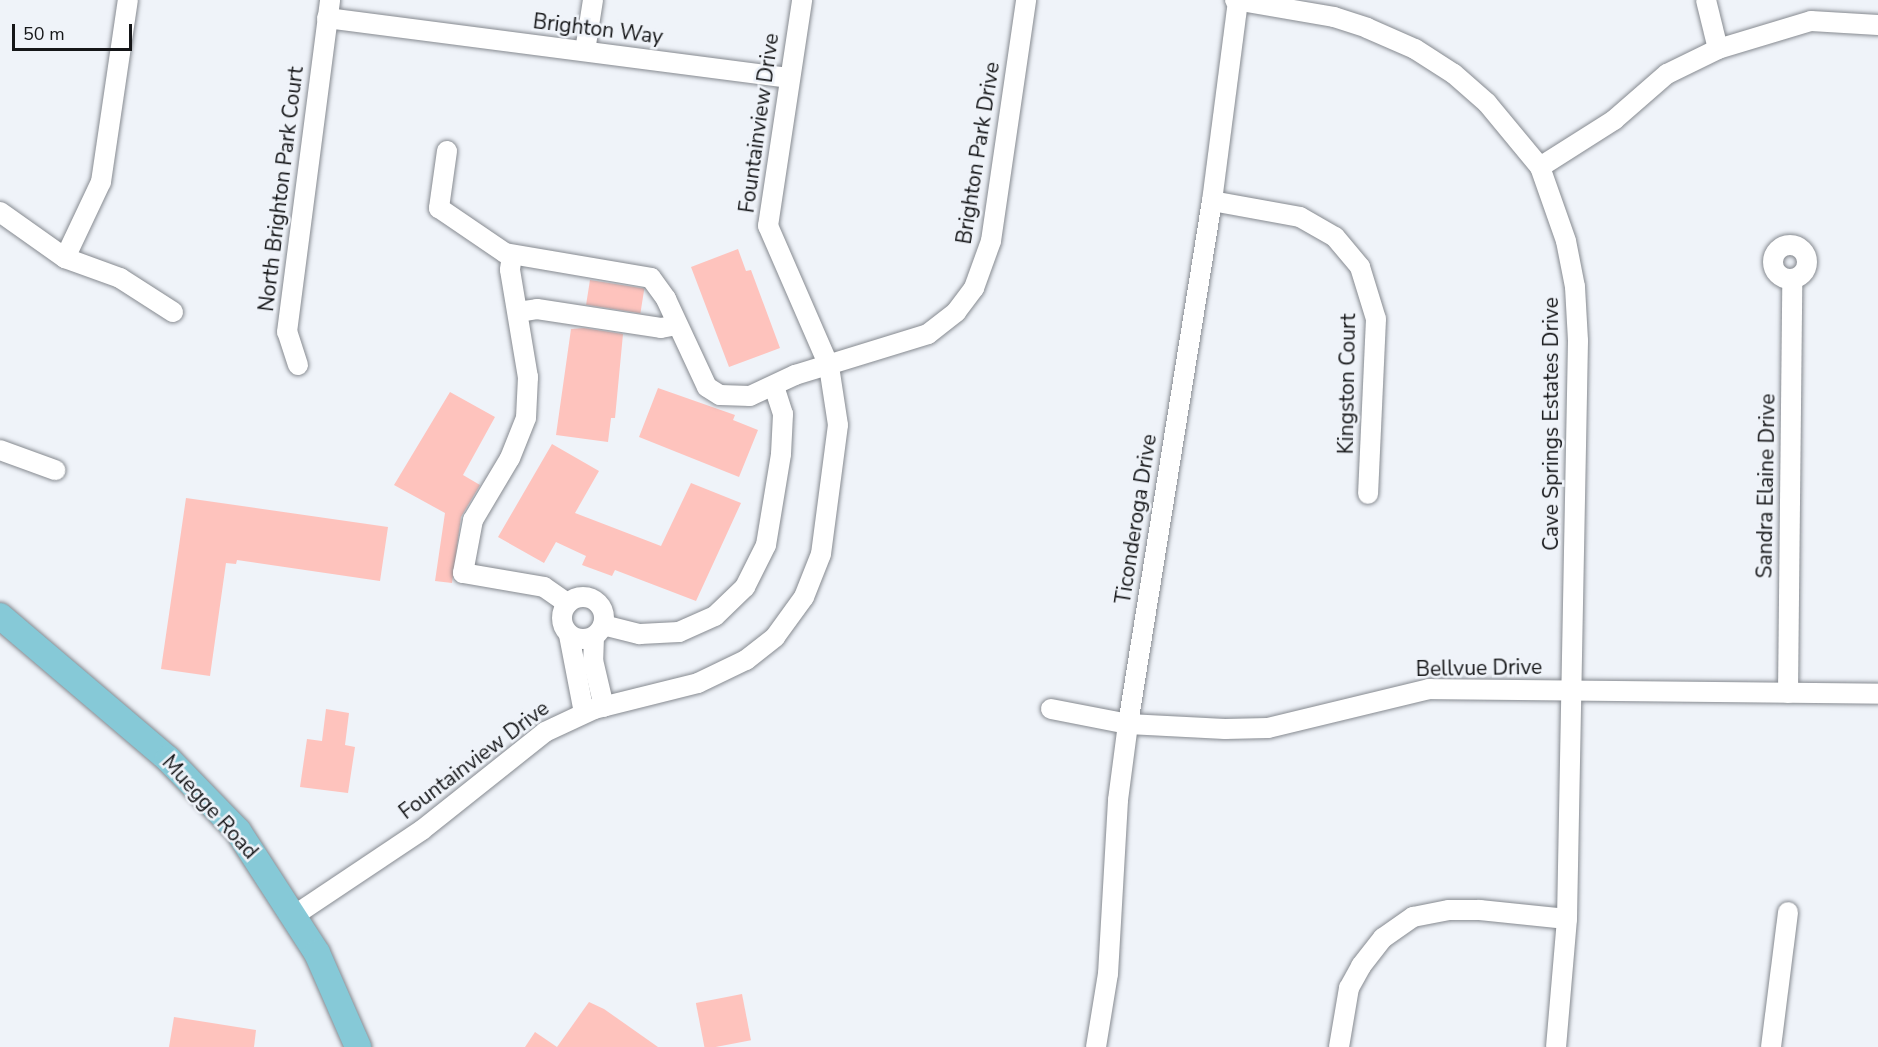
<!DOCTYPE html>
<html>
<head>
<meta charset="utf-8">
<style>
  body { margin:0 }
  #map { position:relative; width:1878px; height:1047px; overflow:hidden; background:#eff3f9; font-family:"Nunito Sans",sans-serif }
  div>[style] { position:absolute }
  .building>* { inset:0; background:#fec3bd; transform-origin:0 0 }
  .roads { filter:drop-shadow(0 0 2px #868a90) drop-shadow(0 0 2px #868a90) }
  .minor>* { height:20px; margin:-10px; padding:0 10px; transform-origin:10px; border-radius:10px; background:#fff }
  .minor>.ring { margin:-10px; padding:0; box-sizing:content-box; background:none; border:20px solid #fff; border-radius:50% }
  .major>* { height:26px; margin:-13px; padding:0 13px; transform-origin:13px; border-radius:13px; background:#86c9d7 }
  span { translate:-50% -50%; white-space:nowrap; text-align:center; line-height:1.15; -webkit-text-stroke:5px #eff3f9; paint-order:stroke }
  .street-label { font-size:21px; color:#151618 }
  .scale { position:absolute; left:12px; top:24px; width:120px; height:27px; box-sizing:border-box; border:3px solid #151618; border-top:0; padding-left:8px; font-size:18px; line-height:21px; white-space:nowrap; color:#151618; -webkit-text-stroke:4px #eff3f9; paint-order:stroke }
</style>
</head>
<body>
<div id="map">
  <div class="building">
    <i style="clip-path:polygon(738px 249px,746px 271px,751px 270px,780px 348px,729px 367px,691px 267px)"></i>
    <i style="left:590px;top:280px;width:55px;height:25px;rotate:9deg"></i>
    <i style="clip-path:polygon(584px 328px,623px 334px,615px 418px,611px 418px,608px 442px,556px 435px,571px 329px)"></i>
    <i style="clip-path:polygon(658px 388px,735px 415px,733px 420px,758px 430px,739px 477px,639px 437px)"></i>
    <i style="clip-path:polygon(450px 392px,495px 417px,463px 475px,480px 485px,461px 517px,452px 583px,435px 581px,445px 513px,394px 485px)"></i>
    <i style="clip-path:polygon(552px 444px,599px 471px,575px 513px,661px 546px,691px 483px,741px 503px,696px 601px,615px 570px,612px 576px,582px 565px,586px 556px,556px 542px,544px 563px,498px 537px)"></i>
    <i style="clip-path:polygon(186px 498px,388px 527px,380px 581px,237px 560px,236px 564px,226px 563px,210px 676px,161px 669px)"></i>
    <i style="clip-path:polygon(326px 709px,349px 713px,345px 745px,355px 747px,348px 793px,300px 787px,307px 739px,322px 741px)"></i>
    <i style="left:742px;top:994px;width:47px;height:47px;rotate:79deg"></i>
    <i style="clip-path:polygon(589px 1002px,604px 1009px,658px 1047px,557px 1047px)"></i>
    <i style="clip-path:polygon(174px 1017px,256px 1030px,254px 1047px,169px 1047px)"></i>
    <i style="clip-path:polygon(535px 1032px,557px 1047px,525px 1047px)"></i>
  </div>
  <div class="roads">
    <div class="minor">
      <i style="left:1235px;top:0;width:100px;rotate:9.7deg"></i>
      <i style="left:1334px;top:17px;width:35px;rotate:18deg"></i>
      <i style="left:1367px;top:28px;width:52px;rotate:23.6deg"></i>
      <i style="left:1415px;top:49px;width:46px;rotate:32.7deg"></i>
      <i style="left:1454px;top:74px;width:44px;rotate:41.3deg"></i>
      <i style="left:1487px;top:103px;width:83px;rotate:50.4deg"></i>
      <i style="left:1540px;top:167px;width:78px;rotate:70.6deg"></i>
      <i style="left:1566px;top:241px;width:47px;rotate:78.9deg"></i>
      <i style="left:1575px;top:287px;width:54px;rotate:86.8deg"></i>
      <i style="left:1578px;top:341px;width:578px;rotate:91.09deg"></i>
      <i style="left:1567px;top:919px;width:128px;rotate:94.9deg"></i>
      <i style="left:1706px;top:0;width:50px;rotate:76.2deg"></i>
      <i style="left:327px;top:18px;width:467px;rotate:7.4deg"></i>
      <i style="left:585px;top:51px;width:52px;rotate:-81.1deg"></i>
      <i style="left:447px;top:151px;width:58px;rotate:98deg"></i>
      <i style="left:439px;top:208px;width:80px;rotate:34.3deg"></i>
      <i style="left:505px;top:253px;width:148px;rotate:9.7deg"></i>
      <i style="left:651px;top:278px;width:26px;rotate:54deg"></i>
      <i style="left:666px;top:299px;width:97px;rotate:65deg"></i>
      <i style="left:707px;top:387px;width:15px;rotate:32deg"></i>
      <i style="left:720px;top:395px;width:30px;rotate:2deg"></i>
      <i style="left:750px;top:396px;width:50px;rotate:-25deg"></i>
      <i style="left:795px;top:375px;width:139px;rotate:-17.1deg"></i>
      <i style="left:928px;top:334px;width:36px;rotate:-38deg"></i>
      <i style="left:956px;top:312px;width:30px;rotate:-53deg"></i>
      <i style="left:974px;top:288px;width:50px;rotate:-70.1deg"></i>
      <i style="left:991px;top:241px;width:244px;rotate:-81.7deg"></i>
      <i style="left:1540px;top:167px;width:88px;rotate:-32.4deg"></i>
      <i style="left:1614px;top:120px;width:70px;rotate:-41deg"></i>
      <i style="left:1667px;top:74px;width:57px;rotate:-26.1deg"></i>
      <i style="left:1718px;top:49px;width:97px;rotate:-16.8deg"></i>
      <i style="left:1811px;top:21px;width:67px;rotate:3.4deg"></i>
      <i style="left:1212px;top:201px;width:89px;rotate:10.3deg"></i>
      <i style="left:1300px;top:217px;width:40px;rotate:29.7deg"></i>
      <i style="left:1335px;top:237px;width:39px;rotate:50deg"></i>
      <i style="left:1360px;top:267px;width:54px;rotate:72.9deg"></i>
      <i style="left:1376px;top:319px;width:175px;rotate:92.6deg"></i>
      <i style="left:0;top:212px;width:80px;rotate:35.3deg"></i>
      <i style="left:65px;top:258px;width:59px;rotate:20deg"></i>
      <i style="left:120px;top:278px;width:63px;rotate:32.7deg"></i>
      <i class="ring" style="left:1773px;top:245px;width:14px;height:14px"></i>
      <i style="left:512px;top:255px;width:15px;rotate:98deg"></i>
      <i style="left:510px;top:270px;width:109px;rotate:80.5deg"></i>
      <i style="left:528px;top:377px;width:41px;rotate:92.8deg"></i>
      <i style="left:526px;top:418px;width:43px;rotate:111.8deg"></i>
      <i style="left:510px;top:458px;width:72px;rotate:120.8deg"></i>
      <i style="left:473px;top:520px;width:54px;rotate:100.7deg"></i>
      <i style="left:463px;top:573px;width:82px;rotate:9.8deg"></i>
      <i style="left:544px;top:587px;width:28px;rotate:35deg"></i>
      <i style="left:65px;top:258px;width:84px;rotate:-64.7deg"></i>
      <i style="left:101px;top:182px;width:184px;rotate:-81.6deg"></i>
      <i style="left:518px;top:312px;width:19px;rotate:-9deg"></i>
      <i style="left:537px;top:309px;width:125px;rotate:8.7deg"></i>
      <i style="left:661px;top:328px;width:16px;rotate:-11deg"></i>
      <i style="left:298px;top:365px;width:35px;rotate:-108deg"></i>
      <i style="left:287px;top:332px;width:335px;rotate:-82.6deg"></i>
      <i style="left:0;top:450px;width:59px;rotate:20deg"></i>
      <i class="ring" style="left:562px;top:597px;width:22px;height:22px"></i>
      <i style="left:603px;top:625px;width:38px;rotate:14deg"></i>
      <i style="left:640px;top:634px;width:39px;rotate:-3deg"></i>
      <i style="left:679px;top:632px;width:39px;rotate:-24deg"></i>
      <i style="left:715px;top:616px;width:42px;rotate:-44deg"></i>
      <i style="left:745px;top:587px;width:47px;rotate:-63.4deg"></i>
      <i style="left:766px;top:545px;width:92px;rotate:-80.6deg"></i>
      <i style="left:781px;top:454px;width:40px;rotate:-87.1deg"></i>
      <i style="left:783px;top:414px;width:29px;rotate:-108deg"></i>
      <i style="left:569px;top:635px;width:79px;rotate:79.1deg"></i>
      <i style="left:594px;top:637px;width:23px;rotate:92deg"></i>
      <i style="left:593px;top:660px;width:48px;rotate:76.8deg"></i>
      <i style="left:1788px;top:693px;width:414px;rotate:-89.4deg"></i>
      <i style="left:1051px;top:709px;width:78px;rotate:11deg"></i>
      <i style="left:1128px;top:724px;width:97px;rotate:3deg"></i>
      <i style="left:1225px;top:729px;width:43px;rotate:-1.3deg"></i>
      <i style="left:1268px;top:728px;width:166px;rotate:-13.6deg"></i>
      <i style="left:1429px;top:689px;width:449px;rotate:0.6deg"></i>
      <i style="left:295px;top:915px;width:153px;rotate:-33.8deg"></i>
      <i style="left:422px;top:830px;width:157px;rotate:-38.5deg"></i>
      <i style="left:545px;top:732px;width:54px;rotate:-25.1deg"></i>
      <i style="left:594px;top:709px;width:107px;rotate:-14deg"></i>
      <i style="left:698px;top:683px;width:53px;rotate:-25.6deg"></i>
      <i style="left:746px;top:660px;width:37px;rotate:-38deg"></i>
      <i style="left:775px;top:637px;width:49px;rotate:-54.1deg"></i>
      <i style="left:804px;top:597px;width:46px;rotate:-68.4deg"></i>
      <i style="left:821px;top:554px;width:130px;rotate:-82.5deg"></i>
      <i style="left:838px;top:425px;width:60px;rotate:-98.7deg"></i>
      <i style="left:829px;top:366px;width:153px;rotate:-113.5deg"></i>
      <i style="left:768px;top:226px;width:229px;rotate:-81.4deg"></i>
      <i style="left:1096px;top:1047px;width:74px;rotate:-80.7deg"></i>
      <i style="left:1108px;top:974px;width:174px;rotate:-86.7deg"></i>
      <i style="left:1118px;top:800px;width:77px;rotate:-82.5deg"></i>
      <i style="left:1128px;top:724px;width:530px;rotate:-80.88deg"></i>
      <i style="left:1212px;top:201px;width:203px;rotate:-82.6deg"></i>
      <i style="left:1339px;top:1047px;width:60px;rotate:-80.4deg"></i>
      <i style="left:1349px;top:988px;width:25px;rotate:-61deg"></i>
      <i style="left:1361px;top:966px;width:36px;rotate:-52deg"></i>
      <i style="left:1383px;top:938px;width:37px;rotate:-35deg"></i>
      <i style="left:1413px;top:917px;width:37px;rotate:-11deg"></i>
      <i style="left:1449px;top:910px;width:31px"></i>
      <i style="left:1480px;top:910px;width:87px;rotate:5.9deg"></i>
      <i style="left:1771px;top:1047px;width:136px;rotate:-82.8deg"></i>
    </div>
    <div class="major">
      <i style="left:0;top:616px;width:221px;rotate:40.4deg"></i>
      <i style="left:168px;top:759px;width:100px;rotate:45.8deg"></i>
      <i style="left:238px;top:831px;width:145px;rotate:57.1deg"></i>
      <i style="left:317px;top:953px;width:103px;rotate:66.4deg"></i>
    </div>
  </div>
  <div class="street-label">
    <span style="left:598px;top:29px;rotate:7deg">Brighton Way</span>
    <span style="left:759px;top:123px;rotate:-82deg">Fountainview Drive</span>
    <span style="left:978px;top:153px;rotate:-81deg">Brighton Park Drive</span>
    <span style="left:281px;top:189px;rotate:-83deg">North Brighton Park Court</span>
    <span style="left:1347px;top:384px;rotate:-89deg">Kingston Court</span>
    <span style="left:1551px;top:424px;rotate:-90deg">Cave Springs Estates Drive</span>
    <span style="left:1766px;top:486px;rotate:-89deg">Sandra Elaine Drive</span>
    <span style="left:1136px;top:519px;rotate:-81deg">Ticonderoga Drive</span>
    <span style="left:1479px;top:668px;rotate:-1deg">Bellvue Drive</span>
    <span style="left:474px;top:760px;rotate:-37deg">Fountainview Drive</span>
    <span style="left:210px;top:807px;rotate:48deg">Muegge Road</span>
  </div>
  <div class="scale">50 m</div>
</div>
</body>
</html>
